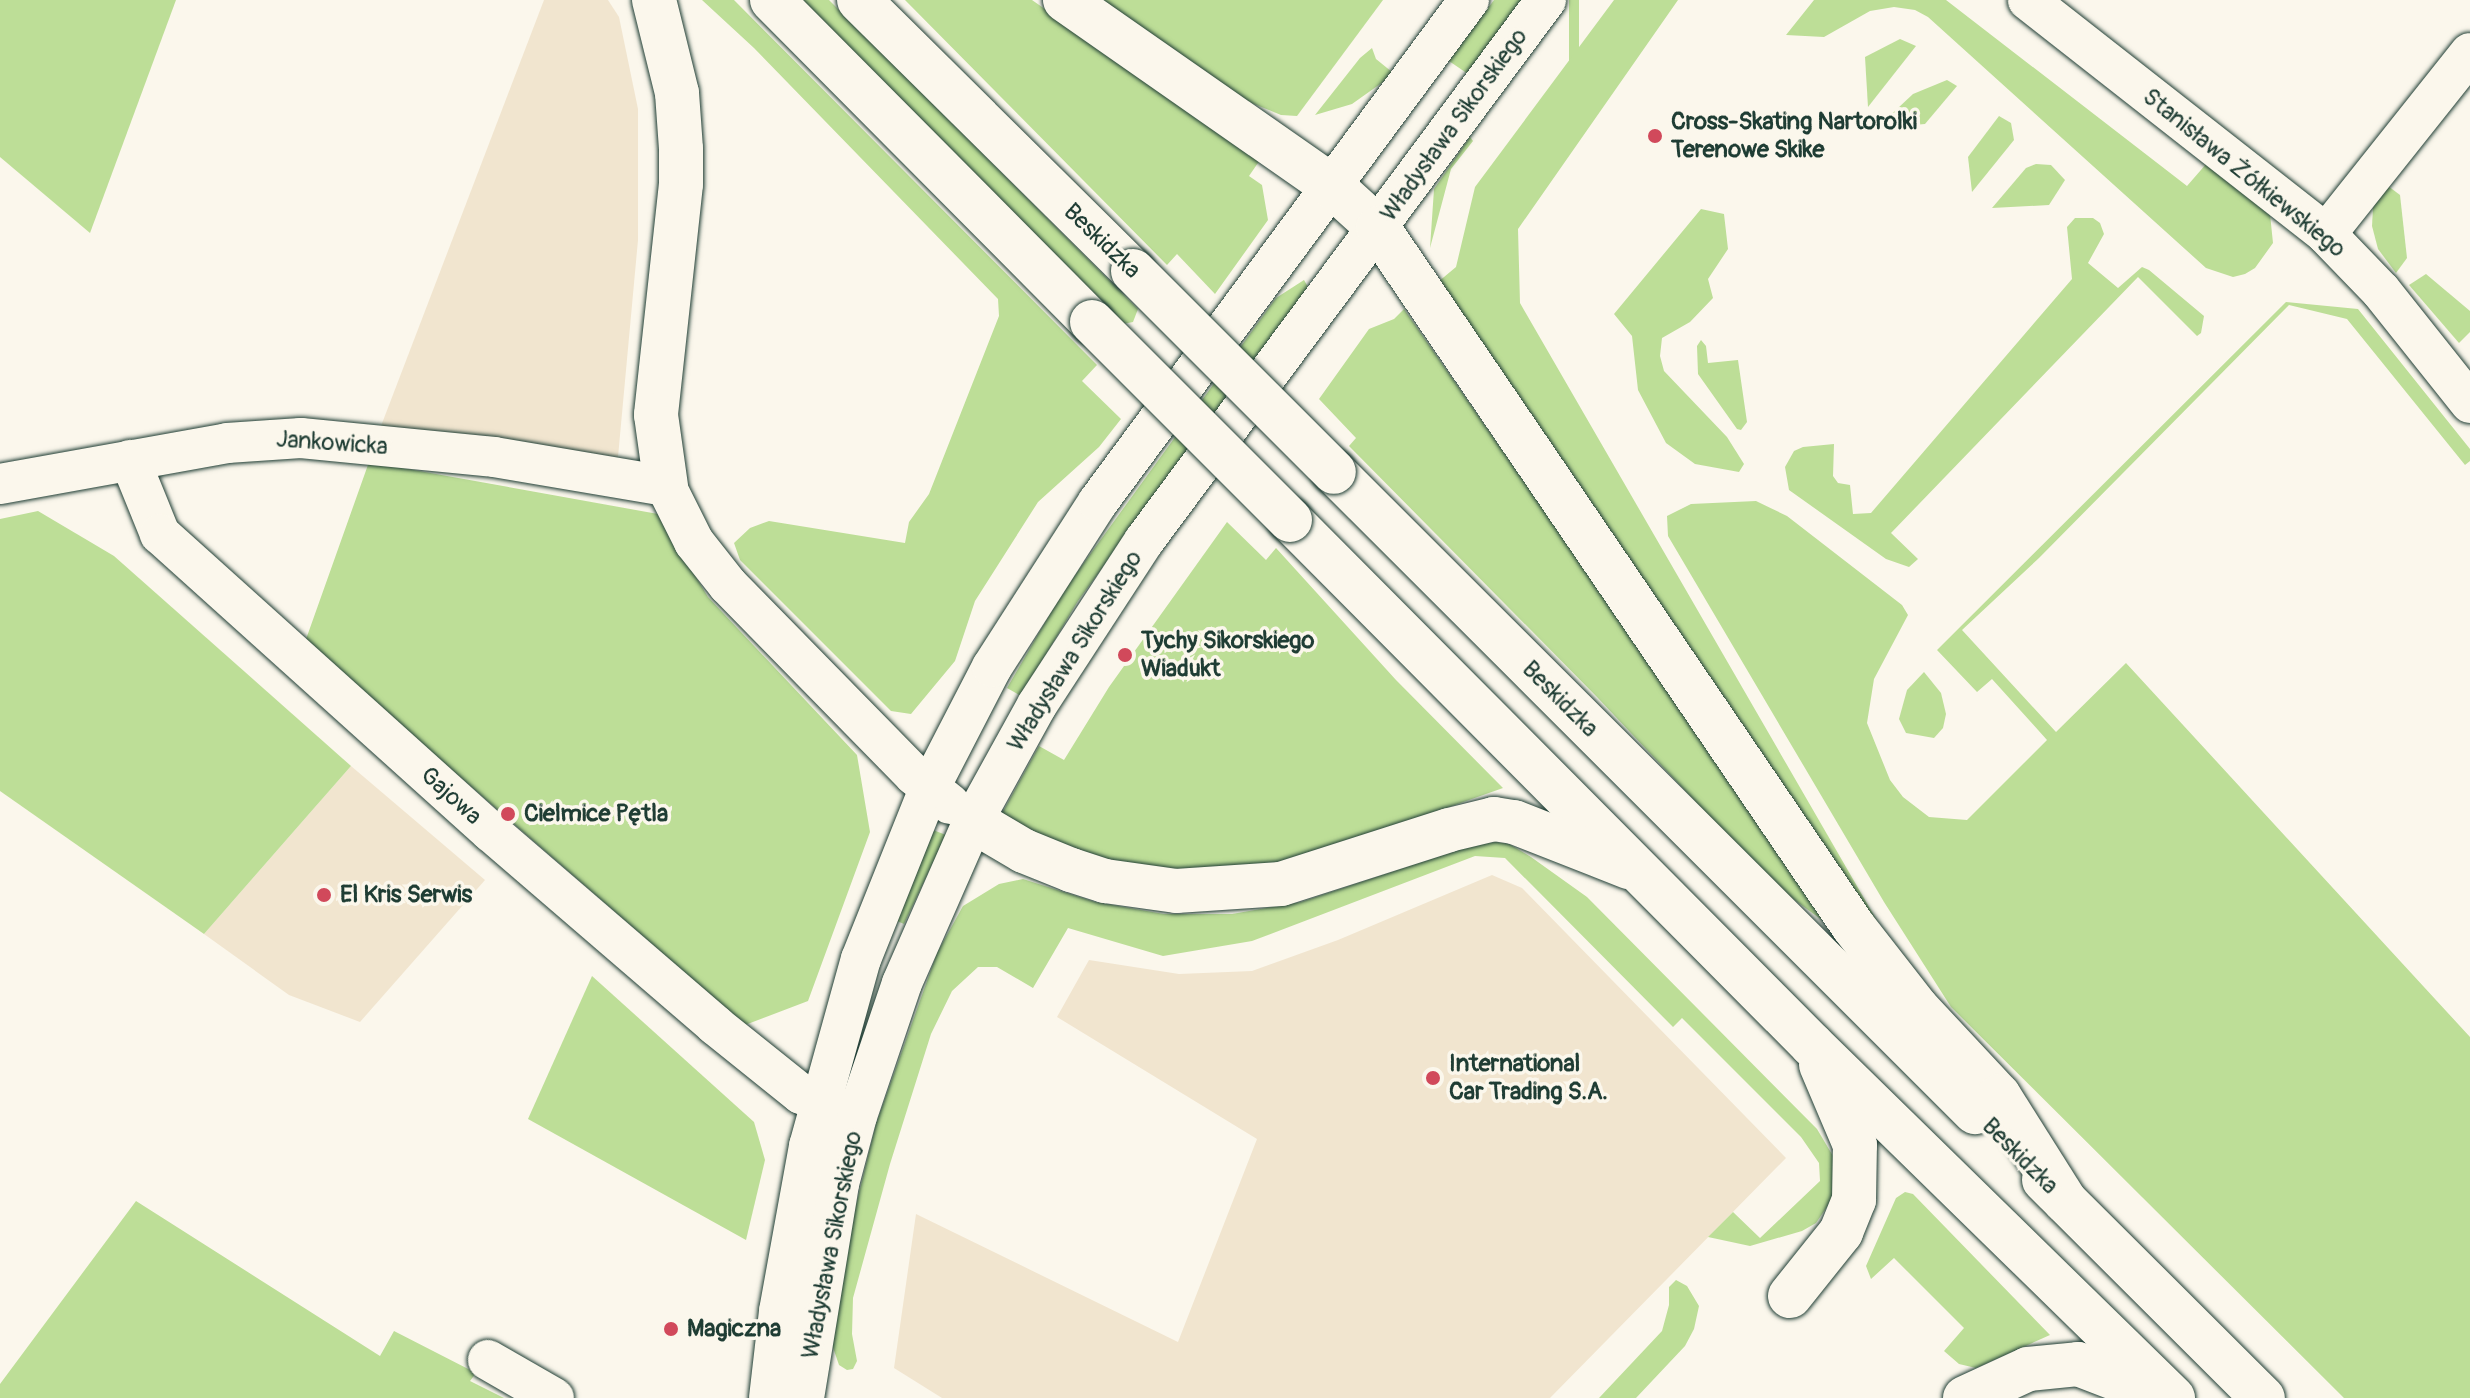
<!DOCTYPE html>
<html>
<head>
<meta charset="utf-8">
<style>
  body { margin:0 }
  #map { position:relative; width:2470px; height:1398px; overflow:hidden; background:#fbf7ec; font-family:Pangolin,sans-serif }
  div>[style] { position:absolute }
  .built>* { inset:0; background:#f1e5cf }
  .green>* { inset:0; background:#bdde97; transform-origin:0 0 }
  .roads { filter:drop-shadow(0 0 2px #1f3d34) drop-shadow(0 0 2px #1f3d34) }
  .minor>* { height:40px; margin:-20px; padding:0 20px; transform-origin:20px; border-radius:20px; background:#fbf7ec }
  .major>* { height:44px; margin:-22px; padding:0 22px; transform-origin:22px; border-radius:22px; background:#fbf7ec }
  .bridges { filter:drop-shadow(0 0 2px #1f3d34) drop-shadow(0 0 2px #1f3d34) }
  .major-bridge>* { height:44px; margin:-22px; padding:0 22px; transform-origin:22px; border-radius:22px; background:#fbf7ec }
  .dots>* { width:22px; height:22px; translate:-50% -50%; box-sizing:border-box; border:4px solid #fbf7ec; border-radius:50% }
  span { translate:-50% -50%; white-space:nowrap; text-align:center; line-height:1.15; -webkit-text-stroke:7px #fbf7ec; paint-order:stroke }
  .poi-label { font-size:24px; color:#1f3d34; font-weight:700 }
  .left { translate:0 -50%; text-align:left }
  .street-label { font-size:24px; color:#1f3d34 }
</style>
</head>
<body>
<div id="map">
  <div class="built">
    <i style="clip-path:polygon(544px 0,608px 0,619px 17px,638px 109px,638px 240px,618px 457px,381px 426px)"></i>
    <i style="clip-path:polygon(351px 766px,485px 880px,360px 1022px,289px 995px,204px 934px)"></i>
    <i style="clip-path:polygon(1492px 875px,1522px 888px,1786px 1158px,1550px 1398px,942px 1398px,894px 1368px,916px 1214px,1178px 1342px,1257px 1139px,1057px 1017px,1089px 960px,1179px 974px,1252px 971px,1338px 940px)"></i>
  </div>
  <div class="green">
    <i style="clip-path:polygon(0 0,176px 0,90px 233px,0 157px)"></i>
    <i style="clip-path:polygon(702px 0,734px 0,1097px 365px,1082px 381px,1121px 419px,1099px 447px,1038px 502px,975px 601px,955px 661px,911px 714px,891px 711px,740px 560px,734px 543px,750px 528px,769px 521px,905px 543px,909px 522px,929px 494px,999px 316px,998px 299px,754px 48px)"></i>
    <i style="clip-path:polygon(798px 0,829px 0,1138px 309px,1133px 322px,1123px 324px)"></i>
    <i style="clip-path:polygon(905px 0,1032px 0,1260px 160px,1249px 176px,1262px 185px,1268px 220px,1215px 294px,1177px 254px,1167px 265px)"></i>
    <i style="clip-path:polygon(1102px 0,1383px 0,1297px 116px,1281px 115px,1249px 102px)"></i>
    <i style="clip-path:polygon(1494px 0,1522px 0,1468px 74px,1449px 61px)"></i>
    <i style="left:1569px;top:0;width:10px;height:117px"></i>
    <i style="clip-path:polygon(1614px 0,1678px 0,1518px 229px,1520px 303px,1898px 957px,1438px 282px,1456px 267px,1475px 187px)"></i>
    <i style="clip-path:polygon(1814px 0,1946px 0,2187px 186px,2207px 163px,2270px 214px,2273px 243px,2255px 268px,2245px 274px,2233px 277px,2206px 268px,1928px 17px,1915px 10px,1894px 7px,1870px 11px,1824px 37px,1786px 35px)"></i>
    <i style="clip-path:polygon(1900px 39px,1916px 46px,1868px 107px,1865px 57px)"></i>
    <i style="clip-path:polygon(1372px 48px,1376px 59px,1392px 72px,1383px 82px,1352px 104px,1315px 115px,1360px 58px)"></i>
    <i style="clip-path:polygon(1947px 80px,1957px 86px,1925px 124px,1890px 127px,1882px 123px,1913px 94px)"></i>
    <i style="clip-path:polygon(1999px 116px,2011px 123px,2014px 140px,1972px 192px,1968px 157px)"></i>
    <i style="clip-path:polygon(1470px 137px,1473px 141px,1451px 169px,1430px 248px,1434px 189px)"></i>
    <i style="clip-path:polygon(2036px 164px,2051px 165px,2065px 180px,2049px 205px,1992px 208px,2026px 168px)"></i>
    <i style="clip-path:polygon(2384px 183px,2400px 195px,2407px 258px,2396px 273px,2378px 249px,2372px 226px,2373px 208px)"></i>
    <i style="clip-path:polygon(1701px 209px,1724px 214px,1728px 249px,1708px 279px,1713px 298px,1690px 322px,1662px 338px,1660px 356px,1664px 371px,1727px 437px,1744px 464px,1739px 472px,1695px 464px,1666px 443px,1638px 390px,1632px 336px,1614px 314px)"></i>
    <i style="clip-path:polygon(2075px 218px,2093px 218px,2100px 223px,2104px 234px,2088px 263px,2118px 288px,2142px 267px,2149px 270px,2204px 316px,2201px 333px,2197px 336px,2138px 277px,1891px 533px,1918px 559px,1909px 567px,1886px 559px,1789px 490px,1785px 467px,1794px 451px,1803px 447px,1834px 444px,1833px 476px,1838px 483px,1850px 485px,1853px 514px,1871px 513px,2072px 279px,2067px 227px)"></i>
    <i style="clip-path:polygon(2426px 274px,2470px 311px,2470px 332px,2459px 343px,2409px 285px)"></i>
    <i style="clip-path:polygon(1304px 280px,1308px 287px,1078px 601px,1021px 696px,1007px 688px,1062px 593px,1276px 298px)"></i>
    <i style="clip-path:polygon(2286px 302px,2358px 309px,2470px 449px,2470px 461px,2465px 465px,2347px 319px,2289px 305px,2039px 558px,1962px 630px,2056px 732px,2126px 663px,2470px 1037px,2470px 1398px,2344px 1398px,1951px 1007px,1884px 902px,1668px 536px,1667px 516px,1691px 504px,1756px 501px,1787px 516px,1902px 605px,1908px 615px,1874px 679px,1867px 723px,1890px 780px,1903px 797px,1929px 817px,1967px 820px,2047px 740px,1992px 679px,1977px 692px,1937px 650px)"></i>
    <i style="clip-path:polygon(1404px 309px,1637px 644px,1833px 928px,1774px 885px,1597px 697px,1349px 446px,1356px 438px,1319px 399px,1369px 329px,1394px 319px)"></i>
    <i style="clip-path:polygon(1701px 340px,1706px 346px,1708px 363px,1738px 360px,1747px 422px,1741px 430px,1737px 429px,1698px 374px,1697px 346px)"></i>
    <i style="clip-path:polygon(369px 462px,658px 514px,708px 597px,857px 755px,870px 832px,808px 1001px,745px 1025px,305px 642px)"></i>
    <i style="clip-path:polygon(38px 511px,114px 556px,351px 766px,204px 934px,0 791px,0 519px)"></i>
    <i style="clip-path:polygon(1227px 522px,1266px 560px,1276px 548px,1396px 680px,1503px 788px,1302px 859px,1225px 876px,1134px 868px,1044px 838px,1001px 815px,1039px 746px,1064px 760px,1109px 687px)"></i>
    <i style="clip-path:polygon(1924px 672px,1941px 693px,1946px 714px,1943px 728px,1934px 738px,1906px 733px,1899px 719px,1907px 690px)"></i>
    <i style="clip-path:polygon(933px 830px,946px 835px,904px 924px,897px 921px)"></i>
    <i style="clip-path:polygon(1496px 842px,1509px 844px,1531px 857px,1587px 897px,1817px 1129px,1833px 1156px,1838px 1174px,1831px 1201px,1816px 1223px,1802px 1231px,1750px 1246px,1708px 1237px,1733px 1212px,1760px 1238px,1820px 1181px,1819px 1163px,1801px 1137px,1682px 1018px,1673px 1027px,1505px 858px,1475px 856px,1252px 941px,1163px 956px,1068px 928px,1033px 988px,997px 967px,978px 967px,952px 991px,931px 1034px,890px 1164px,853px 1298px,852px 1334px,857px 1361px,853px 1369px,847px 1370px,839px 1365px,826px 1327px,876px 1124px,937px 953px,963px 906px,999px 884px,1023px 879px,1095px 902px,1164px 914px,1232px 914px,1301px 902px,1473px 845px)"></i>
    <i style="clip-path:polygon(592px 976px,754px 1122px,765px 1160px,746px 1240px,528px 1119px)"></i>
    <i style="clip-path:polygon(1905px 1192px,1913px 1194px,2050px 1335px,1976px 1368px,1959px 1364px,1944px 1351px,1964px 1328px,1894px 1258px,1871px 1279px,1866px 1266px,1896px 1198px)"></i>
    <i style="clip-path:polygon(136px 1201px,380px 1356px,394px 1331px,476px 1373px,470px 1381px,504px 1398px,0 1398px,0 1384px)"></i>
    <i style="clip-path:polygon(1676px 1280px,1687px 1286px,1699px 1306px,1694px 1329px,1685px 1346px,1636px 1398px,1599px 1398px,1662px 1331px,1669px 1305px,1669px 1287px)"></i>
  </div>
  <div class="roads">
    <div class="minor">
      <i style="left:2028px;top:0;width:379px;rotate:38.1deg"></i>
      <i style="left:2326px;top:234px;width:79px;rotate:46deg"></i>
      <i style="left:2381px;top:291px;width:143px;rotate:51.5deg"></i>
      <i style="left:2326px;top:234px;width:231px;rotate:-51.5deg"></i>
      <i style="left:130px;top:460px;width:80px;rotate:67.9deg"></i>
      <i style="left:160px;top:534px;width:445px;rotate:42deg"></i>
      <i style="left:491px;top:832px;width:296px;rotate:40.7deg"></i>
      <i style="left:715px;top:1025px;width:110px;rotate:38.7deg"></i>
      <i style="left:801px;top:1094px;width:48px;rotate:21.8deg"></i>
      <i style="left:0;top:484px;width:231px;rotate:-10.2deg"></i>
      <i style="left:227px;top:443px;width:74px;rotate:-3.9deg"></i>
      <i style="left:301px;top:438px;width:194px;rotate:5.6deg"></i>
      <i style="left:494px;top:457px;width:174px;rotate:9.6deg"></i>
      <i style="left:666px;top:486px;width:63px;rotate:63.4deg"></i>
      <i style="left:694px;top:542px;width:55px;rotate:51.7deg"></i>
      <i style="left:728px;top:585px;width:266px;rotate:45.6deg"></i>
      <i style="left:914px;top:775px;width:46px;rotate:38.9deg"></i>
      <i style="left:488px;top:1360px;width:76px;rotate:29.9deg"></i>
      <i style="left:769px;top:1398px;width:88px;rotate:-83.4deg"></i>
      <i style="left:779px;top:1311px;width:168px;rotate:-79.7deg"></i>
      <i style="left:809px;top:1146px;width:194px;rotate:-74.5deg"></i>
      <i style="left:861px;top:959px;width:183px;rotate:-68.2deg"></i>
      <i style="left:929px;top:789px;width:137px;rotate:-62.7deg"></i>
      <i style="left:992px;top:667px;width:196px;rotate:-57.3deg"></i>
      <i style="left:1098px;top:502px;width:624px;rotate:-53.53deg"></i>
      <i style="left:804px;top:1398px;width:217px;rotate:-80.7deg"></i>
      <i style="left:839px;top:1184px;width:70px;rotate:-75.2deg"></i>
      <i style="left:857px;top:1116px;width:140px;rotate:-71.3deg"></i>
      <i style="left:902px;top:983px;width:177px;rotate:-66.3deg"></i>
      <i style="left:973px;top:821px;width:132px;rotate:-61.1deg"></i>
      <i style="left:1037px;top:705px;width:196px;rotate:-56.9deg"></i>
      <i style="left:1144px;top:541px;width:674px;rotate:-53.39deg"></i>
    </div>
    <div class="major">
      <i style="left:654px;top:0;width:96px;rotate:76.1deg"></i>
      <i style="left:677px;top:93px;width:56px;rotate:85.9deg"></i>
      <i style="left:681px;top:149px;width:35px;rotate:90deg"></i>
      <i style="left:681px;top:184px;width:232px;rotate:96.2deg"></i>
      <i style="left:656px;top:415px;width:72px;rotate:82deg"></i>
      <i style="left:772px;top:0;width:454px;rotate:45.2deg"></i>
      <i style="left:859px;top:0;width:385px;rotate:44.7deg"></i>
      <i style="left:1065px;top:0;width:327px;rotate:34.9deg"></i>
      <i style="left:1333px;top:187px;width:61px;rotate:42.3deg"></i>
      <i style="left:1378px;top:228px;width:844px;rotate:55.76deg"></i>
      <i style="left:1853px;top:926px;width:104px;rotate:52deg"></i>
      <i style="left:1917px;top:1008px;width:120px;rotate:47deg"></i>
      <i style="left:1999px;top:1096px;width:124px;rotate:57.8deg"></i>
      <i style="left:1334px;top:472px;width:906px;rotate:44.96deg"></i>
      <i style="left:1290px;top:520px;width:740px;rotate:45.16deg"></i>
      <i style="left:1812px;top:1045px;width:505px;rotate:44.36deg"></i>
      <i style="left:973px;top:821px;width:59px;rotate:30.5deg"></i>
      <i style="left:1024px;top:851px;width:51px;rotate:22deg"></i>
      <i style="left:1071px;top:870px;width:36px;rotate:18deg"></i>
      <i style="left:1105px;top:881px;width:72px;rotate:8deg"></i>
      <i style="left:1176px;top:891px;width:105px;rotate:-3.8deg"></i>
      <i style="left:1281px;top:884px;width:176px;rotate:-17.8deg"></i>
      <i style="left:1449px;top:830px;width:46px;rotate:-13.7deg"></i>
      <i style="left:1494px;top:819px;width:20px;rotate:9deg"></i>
      <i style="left:1514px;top:822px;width:123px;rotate:21.5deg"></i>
      <i style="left:2044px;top:1180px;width:309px;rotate:44.9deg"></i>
      <i style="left:1790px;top:1296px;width:82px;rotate:-51.4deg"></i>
      <i style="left:1841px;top:1232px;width:35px;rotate:-68deg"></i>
      <i style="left:1854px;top:1200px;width:55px;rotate:-89deg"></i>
      <i style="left:1855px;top:1145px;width:87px;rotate:-113deg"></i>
      <i style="left:1965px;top:1398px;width:69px;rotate:-24.7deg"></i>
      <i style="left:2028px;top:1369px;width:50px;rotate:-5.7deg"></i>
      <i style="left:2078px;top:1364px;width:89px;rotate:21.1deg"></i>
    </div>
  </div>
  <div class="bridges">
    <div class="major-bridge">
      <i style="left:1133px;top:271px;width:284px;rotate:45deg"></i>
      <i style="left:1092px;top:322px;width:280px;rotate:45deg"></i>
    </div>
  </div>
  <div class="dots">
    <i style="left:1655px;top:136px;background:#d1495b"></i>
    <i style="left:1125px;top:655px;background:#d1495b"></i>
    <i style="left:508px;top:814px;background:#d1495b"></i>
    <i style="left:324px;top:895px;background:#d1495b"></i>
    <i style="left:1433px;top:1078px;background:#d1495b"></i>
    <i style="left:671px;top:1329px;background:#d1495b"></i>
  </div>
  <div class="poi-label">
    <span class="left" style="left:1671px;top:136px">Cross-Skating Nartorolki<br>Terenowe Skike</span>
    <span class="left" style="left:1141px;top:655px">Tychy Sikorskiego<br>Wiadukt</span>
    <span class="left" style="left:524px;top:814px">Cielmice Pętla</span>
    <span class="left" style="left:340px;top:895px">El Kris Serwis</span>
    <span class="left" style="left:1449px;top:1078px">International<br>Car Trading S.A.</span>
    <span class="left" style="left:687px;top:1329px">Magiczna</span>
  </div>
  <div class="street-label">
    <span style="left:1454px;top:125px;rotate:-54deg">Władysława Sikorskiego</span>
    <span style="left:2244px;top:173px;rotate:39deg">Stanisława Żółkiewskiego</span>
    <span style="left:1102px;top:241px;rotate:44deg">Beskidzka</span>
    <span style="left:332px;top:443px;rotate:4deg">Jankowicka</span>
    <span style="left:1075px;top:651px;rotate:-58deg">Władysława Sikorskiego</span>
    <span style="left:1560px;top:699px;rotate:45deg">Beskidzka</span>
    <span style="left:451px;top:796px;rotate:42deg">Gajowa</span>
    <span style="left:2020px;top:1156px;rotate:45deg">Beskidzka</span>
    <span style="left:832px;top:1245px;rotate:-79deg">Władysława Sikorskiego</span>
  </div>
</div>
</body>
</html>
